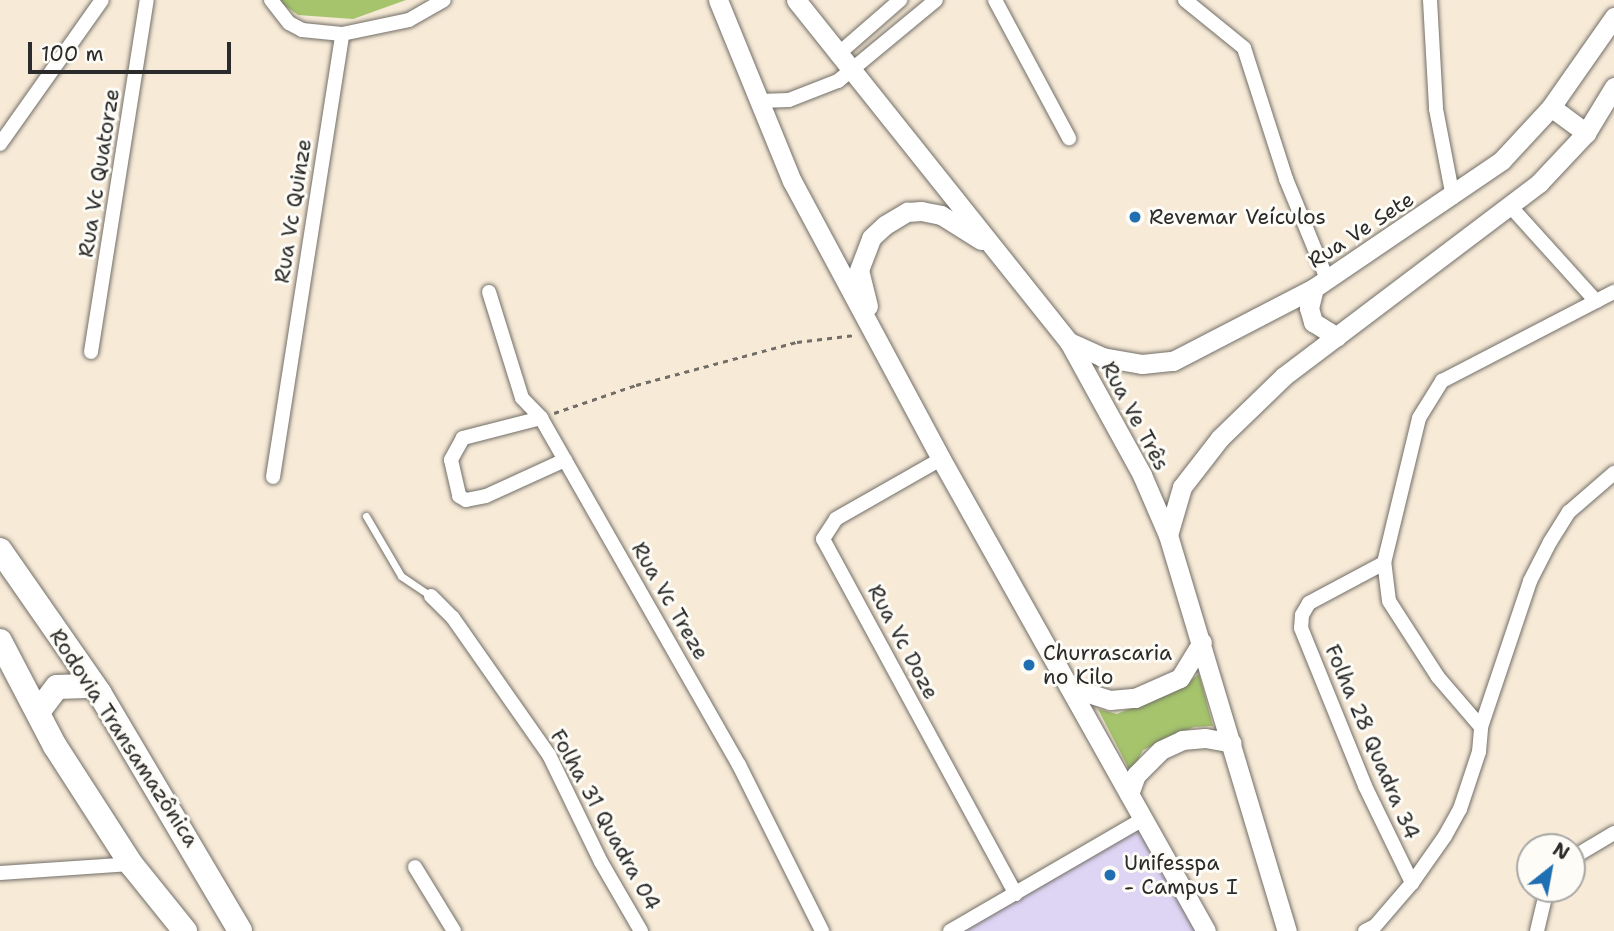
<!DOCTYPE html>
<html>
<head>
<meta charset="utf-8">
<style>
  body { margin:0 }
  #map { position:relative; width:1614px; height:931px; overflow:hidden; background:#f7ead7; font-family:"Shantell Sans",sans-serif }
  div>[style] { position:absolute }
  .built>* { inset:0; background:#ded5f5 }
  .green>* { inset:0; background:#a5c46c }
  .path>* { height:2.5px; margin-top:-1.25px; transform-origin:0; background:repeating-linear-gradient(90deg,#726e67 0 5px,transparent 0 10px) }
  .roads { filter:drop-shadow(0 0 2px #726e67) drop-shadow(0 0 2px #726e67) }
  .lane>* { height:7px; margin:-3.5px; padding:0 3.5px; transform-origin:3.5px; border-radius:3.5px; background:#fff }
  .street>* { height:14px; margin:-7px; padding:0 7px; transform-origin:7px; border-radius:7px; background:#fff }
  .secondary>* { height:19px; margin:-9.5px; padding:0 9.5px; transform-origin:9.5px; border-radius:9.5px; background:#fff }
  .highway>* { height:24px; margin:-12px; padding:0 12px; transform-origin:12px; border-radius:12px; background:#fff }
  .dots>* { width:19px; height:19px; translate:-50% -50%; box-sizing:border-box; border:4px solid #fdfcf7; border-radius:50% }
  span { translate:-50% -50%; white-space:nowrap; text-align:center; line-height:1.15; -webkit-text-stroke:6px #fdfcf7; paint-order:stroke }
  .street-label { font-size:21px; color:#2b2b2b }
  .poi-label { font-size:21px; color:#2b2b2b }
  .left { translate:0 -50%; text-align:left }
  .north { position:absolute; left:1516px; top:833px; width:70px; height:70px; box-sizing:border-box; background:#fdfcf7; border:2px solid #a9a8a5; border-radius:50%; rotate:31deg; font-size:19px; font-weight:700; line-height:28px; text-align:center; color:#2b2b2b }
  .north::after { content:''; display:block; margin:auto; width:24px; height:32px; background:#1f6fb2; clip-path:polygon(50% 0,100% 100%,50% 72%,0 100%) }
  .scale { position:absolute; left:28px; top:42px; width:203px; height:32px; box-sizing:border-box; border:4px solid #2b2b2b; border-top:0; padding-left:9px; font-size:21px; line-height:24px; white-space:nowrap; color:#2b2b2b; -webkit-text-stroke:5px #fdfcf7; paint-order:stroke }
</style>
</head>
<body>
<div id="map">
  <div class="built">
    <i style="clip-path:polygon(1143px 819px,1206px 931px,949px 931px)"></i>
  </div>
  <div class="green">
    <i style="clip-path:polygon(277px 0,406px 0,353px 19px,298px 15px)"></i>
    <i style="clip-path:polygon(1199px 674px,1213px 726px,1194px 727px,1143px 750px,1131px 773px,1098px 709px,1117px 714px,1186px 684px)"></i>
  </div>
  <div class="path">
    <i style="left:554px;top:413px;width:87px;rotate:-18.9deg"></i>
    <i style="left:636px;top:385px;width:167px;rotate:-15deg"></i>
    <i style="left:797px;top:342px;width:58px;rotate:-6.9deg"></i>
  </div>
  <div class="roads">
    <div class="lane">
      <i style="left:366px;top:516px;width:69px;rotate:59.7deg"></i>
      <i style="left:401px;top:576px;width:36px;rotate:34deg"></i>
    </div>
    <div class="street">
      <i style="left:271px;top:0;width:29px;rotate:52deg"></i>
      <i style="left:289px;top:23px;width:15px;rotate:28deg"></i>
      <i style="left:302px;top:30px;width:40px;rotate:5.7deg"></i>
      <i style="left:342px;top:34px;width:68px;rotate:-11.8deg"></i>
      <i style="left:409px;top:20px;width:40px;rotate:-29.7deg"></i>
      <i style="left:995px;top:0;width:157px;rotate:61.8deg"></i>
      <i style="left:1185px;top:0;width:76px;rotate:39.1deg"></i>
      <i style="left:1244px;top:48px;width:138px;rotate:72.2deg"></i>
      <i style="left:1286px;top:179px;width:108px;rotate:67.7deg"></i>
      <i style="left:1430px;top:0;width:109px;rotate:86.8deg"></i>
      <i style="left:1436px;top:109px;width:90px;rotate:79.1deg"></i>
      <i style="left:837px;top:55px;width:84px;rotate:-41.1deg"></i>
      <i style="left:759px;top:101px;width:30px;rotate:-2deg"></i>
      <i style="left:789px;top:100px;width:53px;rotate:-21.2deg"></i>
      <i style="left:838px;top:81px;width:127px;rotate:-39.6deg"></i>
      <i style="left:0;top:144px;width:176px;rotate:-54.7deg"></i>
      <i style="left:1511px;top:207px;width:127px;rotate:47.9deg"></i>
      <i style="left:489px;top:292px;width:111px;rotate:72.7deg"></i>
      <i style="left:522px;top:398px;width:28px;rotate:46deg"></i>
      <i style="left:541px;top:418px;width:400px;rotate:60.3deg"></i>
      <i style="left:739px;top:765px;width:186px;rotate:63.4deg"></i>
      <i style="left:91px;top:352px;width:356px;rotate:-81deg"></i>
      <i style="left:541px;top:418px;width:81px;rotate:165.6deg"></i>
      <i style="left:463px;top:438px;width:25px;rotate:119deg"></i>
      <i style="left:451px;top:460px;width:37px;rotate:77deg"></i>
      <i style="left:459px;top:496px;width:8px;rotate:30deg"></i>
      <i style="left:466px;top:500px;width:20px;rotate:-11deg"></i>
      <i style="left:486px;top:496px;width:87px;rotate:-24.5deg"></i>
      <i style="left:941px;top:459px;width:121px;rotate:150.3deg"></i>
      <i style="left:836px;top:519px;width:24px;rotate:123deg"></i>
      <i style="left:823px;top:539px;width:404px;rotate:61.5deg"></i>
      <i style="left:273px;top:477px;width:448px;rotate:-81.1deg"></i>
      <i style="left:1384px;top:563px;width:85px;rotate:151.9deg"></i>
      <i style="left:1309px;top:603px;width:14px;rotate:120deg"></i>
      <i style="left:1302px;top:615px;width:13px;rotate:94deg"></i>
      <i style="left:1301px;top:628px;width:170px;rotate:67.9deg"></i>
      <i style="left:1365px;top:786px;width:108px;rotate:64.1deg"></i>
      <i style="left:431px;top:596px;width:31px;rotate:45deg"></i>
      <i style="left:453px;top:618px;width:167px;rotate:55deg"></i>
      <i style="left:549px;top:755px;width:119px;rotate:64.1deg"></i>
      <i style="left:601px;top:862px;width:80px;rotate:59.9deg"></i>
      <i style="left:1481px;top:727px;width:154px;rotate:-71.4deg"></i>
      <i style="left:1530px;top:581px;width:44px;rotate:-62.9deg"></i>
      <i style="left:1550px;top:542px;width:36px;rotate:-58deg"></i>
      <i style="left:1569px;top:512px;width:60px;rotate:-40.9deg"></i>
      <i style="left:1572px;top:858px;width:49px;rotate:-30.8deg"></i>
      <i style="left:415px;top:867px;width:75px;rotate:58.6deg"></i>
      <i style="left:0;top:873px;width:131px;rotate:-3.9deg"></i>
      <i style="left:950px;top:931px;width:223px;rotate:-30.1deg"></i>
      <i style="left:1365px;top:931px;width:11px;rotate:-27deg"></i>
      <i style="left:1375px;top:926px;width:57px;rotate:-49.3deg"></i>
      <i style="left:1412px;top:883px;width:57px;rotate:-54.9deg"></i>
      <i style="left:1445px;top:836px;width:31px;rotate:-61deg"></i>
      <i style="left:1460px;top:809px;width:60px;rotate:-71.6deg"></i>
      <i style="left:1479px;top:752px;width:25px;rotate:-85deg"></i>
      <i style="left:1481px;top:727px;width:66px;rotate:-130.7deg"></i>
      <i style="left:1438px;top:677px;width:90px;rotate:-122.8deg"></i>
      <i style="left:1389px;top:601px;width:38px;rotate:-97deg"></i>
      <i style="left:1384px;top:563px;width:149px;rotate:-76.4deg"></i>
      <i style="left:1419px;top:418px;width:44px;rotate:-58.1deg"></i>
      <i style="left:1442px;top:381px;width:194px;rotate:-27.4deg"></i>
      <i style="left:1537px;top:931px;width:43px;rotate:-76.6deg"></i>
    </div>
    <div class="secondary">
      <i style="left:718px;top:0;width:196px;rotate:67.8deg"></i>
      <i style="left:792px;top:181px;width:315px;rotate:61.8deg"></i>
      <i style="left:941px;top:459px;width:541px;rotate:60.69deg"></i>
      <i style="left:796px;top:0;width:438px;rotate:51.4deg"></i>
      <i style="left:1069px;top:342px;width:152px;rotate:61.2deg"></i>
      <i style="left:1142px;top:475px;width:65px;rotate:66.6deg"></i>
      <i style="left:1168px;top:535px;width:413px;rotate:73.3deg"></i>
      <i style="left:1551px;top:107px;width:44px;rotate:36.6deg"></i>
      <i style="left:1314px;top:288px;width:21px;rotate:104deg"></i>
      <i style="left:1309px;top:308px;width:15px;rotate:74deg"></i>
      <i style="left:1313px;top:322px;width:28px;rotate:32deg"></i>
      <i style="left:868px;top:306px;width:37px;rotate:-104deg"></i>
      <i style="left:859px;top:270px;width:34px;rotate:-69deg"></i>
      <i style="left:871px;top:238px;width:19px;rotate:-43deg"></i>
      <i style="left:885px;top:225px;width:26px;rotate:-31deg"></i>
      <i style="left:907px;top:212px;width:14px;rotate:-4deg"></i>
      <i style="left:921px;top:211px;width:20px;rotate:11deg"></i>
      <i style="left:941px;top:215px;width:47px;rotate:32deg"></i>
      <i style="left:1069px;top:342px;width:36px;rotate:24deg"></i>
      <i style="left:1102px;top:357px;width:41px;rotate:9.9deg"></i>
      <i style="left:1142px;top:364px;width:31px;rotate:-6deg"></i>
      <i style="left:1173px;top:361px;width:159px;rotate:-27.4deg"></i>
      <i style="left:1314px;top:288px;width:227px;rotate:-34.2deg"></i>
      <i style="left:1502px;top:160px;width:72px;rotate:-47.2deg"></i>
      <i style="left:1551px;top:107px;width:110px;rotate:-55deg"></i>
      <i style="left:1168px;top:535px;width:50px;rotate:-73.7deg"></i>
      <i style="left:1182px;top:487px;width:62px;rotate:-52.2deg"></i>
      <i style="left:1220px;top:438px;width:89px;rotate:-44.1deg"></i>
      <i style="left:1284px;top:376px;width:320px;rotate:-37.1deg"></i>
      <i style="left:1539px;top:183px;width:69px;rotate:-46.8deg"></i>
      <i style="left:1586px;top:133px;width:54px;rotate:-58.7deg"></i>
      <i style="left:1069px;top:687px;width:43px;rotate:17.6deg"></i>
      <i style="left:1110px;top:700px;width:25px;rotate:-5deg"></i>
      <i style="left:1135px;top:698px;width:49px;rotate:-24deg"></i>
      <i style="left:1180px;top:678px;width:42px;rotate:-58.6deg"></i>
      <i style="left:1129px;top:794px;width:20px;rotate:-70deg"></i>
      <i style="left:1136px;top:775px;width:35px;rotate:-45deg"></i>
      <i style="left:1161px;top:750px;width:23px;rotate:-25deg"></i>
      <i style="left:1182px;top:740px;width:23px;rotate:-5deg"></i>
      <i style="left:1205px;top:738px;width:27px;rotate:10deg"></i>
    </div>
    <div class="highway">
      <i style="left:0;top:550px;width:175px;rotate:55.2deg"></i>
      <i style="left:100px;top:694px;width:275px;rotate:59.4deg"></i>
      <i style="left:0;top:641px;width:119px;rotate:62.4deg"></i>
      <i style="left:55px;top:746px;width:140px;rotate:57.2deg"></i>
      <i style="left:131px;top:864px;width:86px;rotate:51.1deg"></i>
      <i style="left:38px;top:712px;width:31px;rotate:-53deg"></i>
      <i style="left:57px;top:687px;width:37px;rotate:-2deg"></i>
    </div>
  </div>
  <div class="dots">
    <i style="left:1135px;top:217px;background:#1f6fb2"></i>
    <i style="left:1029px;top:665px;background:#1f6fb2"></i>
    <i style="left:1110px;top:875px;background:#1f6fb2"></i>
  </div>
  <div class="street-label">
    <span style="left:99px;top:173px;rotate:-81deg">Rua Vc Quatorze</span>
    <span style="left:293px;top:211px;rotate:-81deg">Rua Vc Quinze</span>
    <span style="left:1361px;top:230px;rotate:-33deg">Rua Ve Sete</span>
    <span style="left:1135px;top:416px;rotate:62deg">Rua Ve Três</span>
    <span style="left:670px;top:601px;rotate:60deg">Rua Vc Treze</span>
    <span style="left:903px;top:642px;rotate:62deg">Rua Vc Doze</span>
    <span style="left:124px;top:738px;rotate:57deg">Rodovia Transamazônica</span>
    <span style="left:1372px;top:742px;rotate:67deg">Folha 28 Quadra 34</span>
    <span style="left:605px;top:820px;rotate:61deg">Folha 31 Quadra 04</span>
  </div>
  <div class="poi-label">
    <span class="left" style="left:1149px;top:217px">Revemar Veículos</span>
    <span class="left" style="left:1043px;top:665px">Churrascaria<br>no Kilo</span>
    <span class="left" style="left:1124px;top:875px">Unifesspa<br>- Campus I</span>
  </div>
  <div class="north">N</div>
  <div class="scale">100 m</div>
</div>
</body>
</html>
